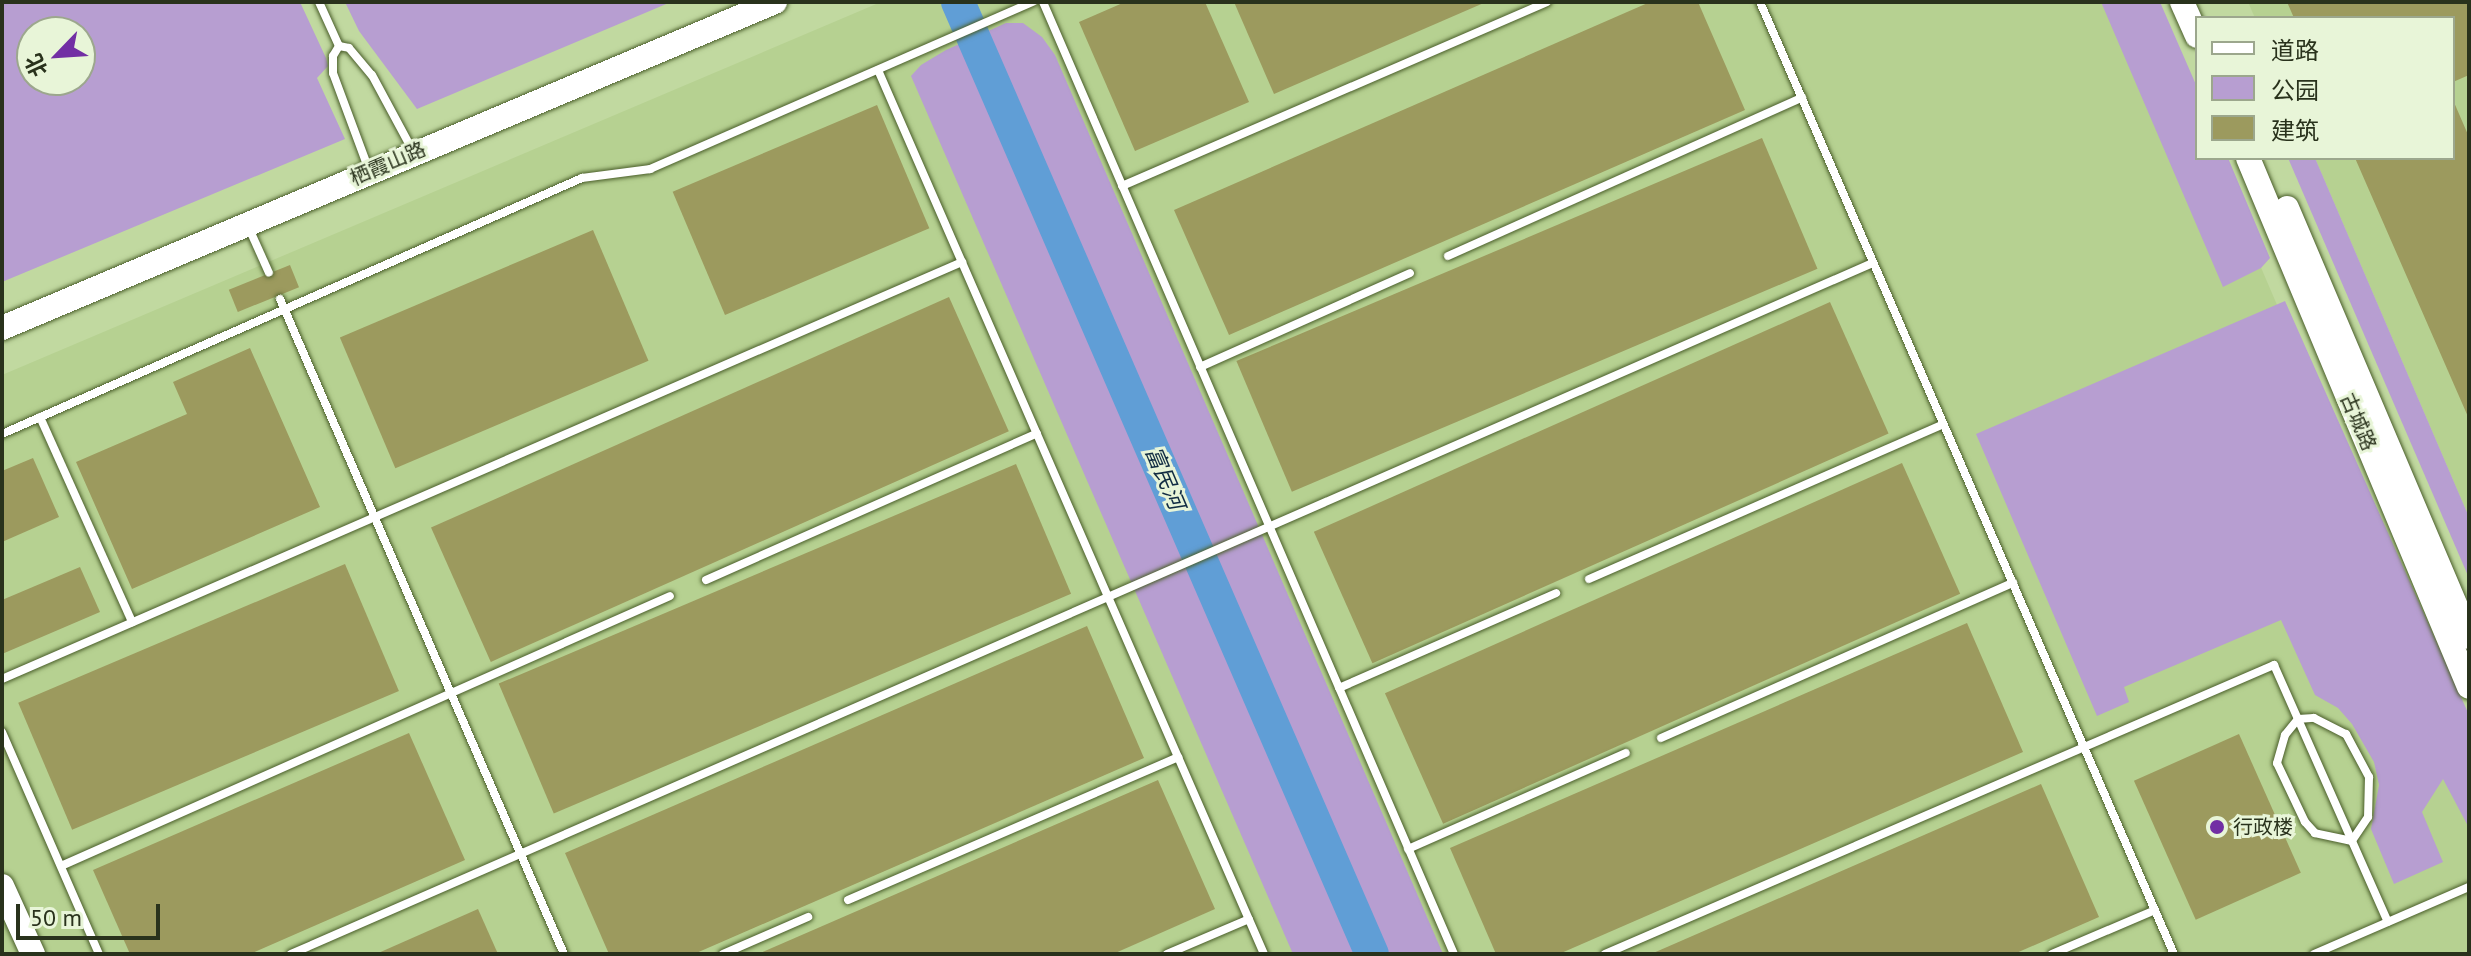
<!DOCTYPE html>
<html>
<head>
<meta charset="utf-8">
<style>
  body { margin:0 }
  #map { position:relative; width:2471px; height:956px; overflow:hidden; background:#c1d9a0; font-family:"PT Sans","Noto Sans SC",sans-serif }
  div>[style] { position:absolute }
  .built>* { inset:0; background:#b6d191 }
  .green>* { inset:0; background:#b79ed1 }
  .river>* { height:34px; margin:-17px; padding:0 17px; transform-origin:17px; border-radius:17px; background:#609ed6 }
  .building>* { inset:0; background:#9c9a5e; transform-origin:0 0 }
  .roads { filter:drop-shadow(0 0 2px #4a5e2a) drop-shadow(0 0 2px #4a5e2a) }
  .lane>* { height:8px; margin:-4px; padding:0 4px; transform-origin:4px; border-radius:4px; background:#fff }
  .secondary>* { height:24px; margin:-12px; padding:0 12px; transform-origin:12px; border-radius:12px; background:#fff }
  .dots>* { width:22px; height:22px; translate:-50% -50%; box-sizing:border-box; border:4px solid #e8f5d8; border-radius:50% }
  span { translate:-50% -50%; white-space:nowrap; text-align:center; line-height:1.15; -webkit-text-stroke:6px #e8f5d8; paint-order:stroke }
  .street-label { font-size:20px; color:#29321c }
  .poi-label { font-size:20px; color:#29321c }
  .left { translate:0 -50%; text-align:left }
  .water-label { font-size:22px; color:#112c43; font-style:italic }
  .frame { position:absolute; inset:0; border:4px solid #29321c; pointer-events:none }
  .legend { position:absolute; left:2195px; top:16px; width:260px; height:144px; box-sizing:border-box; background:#e8f5d8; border:2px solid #9ca78d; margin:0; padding:10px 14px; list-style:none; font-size:24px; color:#29321c }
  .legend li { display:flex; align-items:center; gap:16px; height:40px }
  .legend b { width:40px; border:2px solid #9ca78d }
  .north { position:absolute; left:16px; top:16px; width:80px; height:80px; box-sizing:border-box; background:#e8f5d8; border:2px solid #9ca78d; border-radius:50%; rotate:245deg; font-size:22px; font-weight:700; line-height:32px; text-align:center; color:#29321c }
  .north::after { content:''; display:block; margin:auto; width:28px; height:36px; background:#722fa4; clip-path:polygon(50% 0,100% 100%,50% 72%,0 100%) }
  .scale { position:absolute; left:16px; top:904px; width:144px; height:36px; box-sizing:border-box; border:4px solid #29321c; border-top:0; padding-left:10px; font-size:24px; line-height:28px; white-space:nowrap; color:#29321c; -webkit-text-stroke:6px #e8f5d8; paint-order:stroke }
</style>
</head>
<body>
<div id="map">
  <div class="built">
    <i style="clip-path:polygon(881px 2px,2147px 2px,2197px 158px,2214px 158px,2469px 752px,2469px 954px,2px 954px,2px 375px)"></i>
    <i style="clip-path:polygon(2248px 2px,2469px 2px,2469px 517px,2315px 158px,2453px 158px,2453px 18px,2255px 18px)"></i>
  </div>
  <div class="green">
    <i style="clip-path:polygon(evenodd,2px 2px,300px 2px,326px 58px,328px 66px,317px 78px,345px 139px,2px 282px,2px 2px,80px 32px,80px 80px,32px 80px,32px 32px,80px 32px)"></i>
    <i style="clip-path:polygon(345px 2px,671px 2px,417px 109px,359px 31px)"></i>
    <i style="clip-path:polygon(2101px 2px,2160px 2px,2197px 87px,2197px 158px,2228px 158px,2270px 258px,2261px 268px,2223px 287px)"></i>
    <i style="clip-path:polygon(1006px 23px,1023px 23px,1042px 37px,1055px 55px,1443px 954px,1293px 954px,911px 76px,921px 65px,946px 50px)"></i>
    <i style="clip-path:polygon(2288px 158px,2315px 158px,2469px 517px,2469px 578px)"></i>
    <i style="clip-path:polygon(2285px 301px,2469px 715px,2469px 828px,2443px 779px,2422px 812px,2443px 862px,2394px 884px,2371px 829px,2379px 785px,2374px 762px,2352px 724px,2338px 708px,2315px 695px,2281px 620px,2124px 687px,2129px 702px,2097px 716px,1976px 434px)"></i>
  </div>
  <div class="river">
    <i style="left:958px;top:2px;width:1038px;rotate:66.5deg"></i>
  </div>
  <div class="building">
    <i style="clip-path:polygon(1125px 2px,1205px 2px,1249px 102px,1135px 151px,1079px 22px)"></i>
    <i style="clip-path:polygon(1234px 2px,1486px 2px,1274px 94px)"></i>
    <i style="clip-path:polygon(1650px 2px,1698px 2px,1745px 110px,1229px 335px,1174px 210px)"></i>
    <i style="clip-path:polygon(2287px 2px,2469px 2px,2469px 75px,2453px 82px,2453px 18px,2294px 18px)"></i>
    <i style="clip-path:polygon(2453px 100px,2469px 137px,2469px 419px,2355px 158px,2453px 158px)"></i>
    <i style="left:877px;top:105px;width:134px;height:222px;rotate:67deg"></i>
    <i style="left:1762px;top:138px;width:142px;height:571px;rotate:67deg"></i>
    <i style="left:593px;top:230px;width:142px;height:275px;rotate:67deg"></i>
    <i style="left:290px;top:265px;width:24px;height:66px;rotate:68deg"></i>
    <i style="left:949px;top:297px;width:147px;height:567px;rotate:66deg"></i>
    <i style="left:1830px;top:302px;width:144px;height:565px;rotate:66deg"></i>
    <i style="clip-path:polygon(250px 348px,320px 507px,132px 589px,76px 462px,187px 414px,173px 382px)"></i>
    <i style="clip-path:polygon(33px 458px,59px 517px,2px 542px,2px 471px)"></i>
    <i style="left:1902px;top:463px;width:143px;height:566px;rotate:66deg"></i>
    <i style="left:1016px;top:464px;width:141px;height:562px;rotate:67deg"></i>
    <i style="left:345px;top:564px;width:138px;height:355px;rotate:67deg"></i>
    <i style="clip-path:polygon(80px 567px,100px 612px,2px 654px,2px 600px)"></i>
    <i style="clip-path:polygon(1967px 623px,2023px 752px,1559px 954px,1496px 954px,1450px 848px)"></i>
    <i style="clip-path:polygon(1087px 626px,1144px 758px,694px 954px,609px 954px,565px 853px)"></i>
    <i style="clip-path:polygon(409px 733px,465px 860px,250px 954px,130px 954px,93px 870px)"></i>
    <i style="left:2239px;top:734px;width:152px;height:115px;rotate:66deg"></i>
    <i style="clip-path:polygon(1158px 780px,1215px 909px,1113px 954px,758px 954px)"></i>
    <i style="clip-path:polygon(2041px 784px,2099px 917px,2014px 954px,1651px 954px)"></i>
    <i style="clip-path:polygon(478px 909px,498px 954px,376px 954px)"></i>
  </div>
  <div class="roads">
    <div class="lane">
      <i style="left:319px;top:2px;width:48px;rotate:65.6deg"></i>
      <i style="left:1043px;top:2px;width:1037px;rotate:66.65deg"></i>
      <i style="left:1760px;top:2px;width:1038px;rotate:66.5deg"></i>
      <i style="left:878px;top:70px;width:965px;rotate:66.41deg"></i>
      <i style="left:369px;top:170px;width:103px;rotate:-110.4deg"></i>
      <i style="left:333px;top:73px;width:17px;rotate:-90deg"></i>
      <i style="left:333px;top:56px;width:12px;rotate:-59deg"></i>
      <i style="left:339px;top:46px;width:10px;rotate:11deg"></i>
      <i style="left:349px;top:48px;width:35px;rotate:50deg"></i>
      <i style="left:372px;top:75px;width:89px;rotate:61.7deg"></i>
      <i style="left:1122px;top:186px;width:463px;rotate:-23.4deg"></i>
      <i style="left:248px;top:226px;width:51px;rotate:65.9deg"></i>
      <i style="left:1448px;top:256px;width:388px;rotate:-24.1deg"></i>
      <i style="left:280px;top:299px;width:714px;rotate:66.56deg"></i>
      <i style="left:1200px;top:367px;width:230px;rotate:-24.1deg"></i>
      <i style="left:40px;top:417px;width:225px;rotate:65.8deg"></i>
      <i style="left:2px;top:434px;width:634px;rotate:-23.82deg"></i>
      <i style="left:582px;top:178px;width:69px;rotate:-7.5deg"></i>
      <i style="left:650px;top:169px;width:418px;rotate:-23.6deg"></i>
      <i style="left:1589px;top:579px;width:386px;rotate:-23.6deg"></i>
      <i style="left:706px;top:580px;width:362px;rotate:-23.9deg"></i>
      <i style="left:2px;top:679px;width:1047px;rotate:-23.48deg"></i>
      <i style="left:1339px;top:688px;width:237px;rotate:-23.6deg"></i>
      <i style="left:2314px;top:718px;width:36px;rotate:27deg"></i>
      <i style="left:2346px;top:734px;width:49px;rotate:61.9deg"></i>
      <i style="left:2369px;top:777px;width:40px;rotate:91.4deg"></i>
      <i style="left:2368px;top:817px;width:29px;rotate:124deg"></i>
      <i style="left:2352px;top:841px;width:38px;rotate:-168deg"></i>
      <i style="left:2315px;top:833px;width:15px;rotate:-132deg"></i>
      <i style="left:2305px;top:822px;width:65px;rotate:-115.4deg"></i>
      <i style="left:2277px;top:763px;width:29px;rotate:-74deg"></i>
      <i style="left:2285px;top:735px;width:21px;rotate:-51deg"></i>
      <i style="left:2298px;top:719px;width:16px;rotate:-4deg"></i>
      <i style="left:2px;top:732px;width:242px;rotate:66.4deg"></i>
      <i style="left:1661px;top:738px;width:385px;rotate:-23.8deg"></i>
      <i style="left:1408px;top:849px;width:238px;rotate:-23.8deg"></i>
      <i style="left:61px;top:866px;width:666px;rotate:-23.91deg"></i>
      <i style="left:848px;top:900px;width:360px;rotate:-23.4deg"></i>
      <i style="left:291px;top:954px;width:1726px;rotate:-23.6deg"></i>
      <i style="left:723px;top:954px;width:93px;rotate:-23.5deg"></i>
      <i style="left:1167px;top:954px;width:89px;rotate:-23.1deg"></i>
      <i style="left:1605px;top:954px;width:729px;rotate:-23.36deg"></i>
      <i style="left:2274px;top:665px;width:281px;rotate:66.1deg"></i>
      <i style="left:2052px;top:954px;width:112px;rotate:-23.1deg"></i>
      <i style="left:2314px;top:954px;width:169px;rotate:-23.4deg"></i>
    </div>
    <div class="secondary">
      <i style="left:2182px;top:2px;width:37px;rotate:66deg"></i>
      <i style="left:2248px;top:158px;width:573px;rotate:67.33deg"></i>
      <i style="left:2287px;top:208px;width:466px;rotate:67deg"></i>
      <i style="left:2px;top:328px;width:839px;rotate:-22.87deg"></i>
      <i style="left:2px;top:886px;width:75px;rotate:65.5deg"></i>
    </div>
  </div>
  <div class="dots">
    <i style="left:2217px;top:827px;background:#722fa4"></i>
  </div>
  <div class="street-label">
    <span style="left:388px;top:164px;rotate:-23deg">栖霞山路</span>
    <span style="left:2358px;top:422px;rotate:67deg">古城路</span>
  </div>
  <div class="poi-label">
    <span class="left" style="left:2233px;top:827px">行政楼</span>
  </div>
  <div class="water-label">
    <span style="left:1165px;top:478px;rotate:67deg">富民河</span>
  </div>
  <div class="frame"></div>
  <ul class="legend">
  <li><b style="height:10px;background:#fff"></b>道路</li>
  <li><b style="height:22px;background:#b79ed1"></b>公园</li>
  <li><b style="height:22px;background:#9c9a5e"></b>建筑</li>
  </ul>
  <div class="north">北</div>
  <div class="scale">50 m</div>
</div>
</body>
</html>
